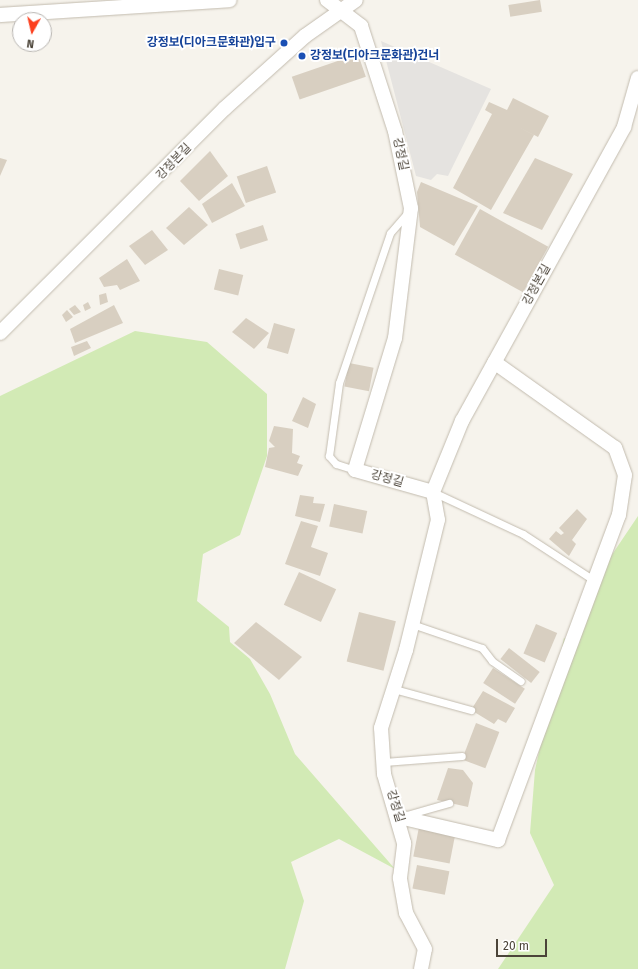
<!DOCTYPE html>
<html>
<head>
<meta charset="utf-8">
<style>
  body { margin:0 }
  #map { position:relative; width:638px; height:969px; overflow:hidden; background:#f6f3ec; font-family:"Fira Sans","Noto Sans KR",sans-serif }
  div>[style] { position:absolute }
  .green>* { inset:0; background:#d2eab5 }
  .parking>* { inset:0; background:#e5e3e0 }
  .building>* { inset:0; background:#d8cfc1; transform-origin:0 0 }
  .roads { filter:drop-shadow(0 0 1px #c2bbae) drop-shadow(0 0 1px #c2bbae) }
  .lane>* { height:7px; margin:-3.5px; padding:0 3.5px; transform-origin:3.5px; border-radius:3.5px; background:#fff }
  .street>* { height:14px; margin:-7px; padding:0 7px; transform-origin:7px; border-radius:7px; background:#fff }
  .dots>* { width:11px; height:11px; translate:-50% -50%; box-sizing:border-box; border:2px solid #fff; border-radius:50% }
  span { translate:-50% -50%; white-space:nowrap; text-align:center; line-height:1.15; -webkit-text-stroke:4px #fff; paint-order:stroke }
  .transit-label { font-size:12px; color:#164399; font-weight:700 }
  .right { translate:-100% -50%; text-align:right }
  .left { translate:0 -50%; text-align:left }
  .street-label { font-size:12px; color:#4b4439 }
  .north { position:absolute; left:12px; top:12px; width:40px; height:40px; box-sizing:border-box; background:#fff; border:1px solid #b7b4b0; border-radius:50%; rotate:188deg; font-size:11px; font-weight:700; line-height:16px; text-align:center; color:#4b4439 }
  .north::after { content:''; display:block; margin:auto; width:14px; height:18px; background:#fc3f1d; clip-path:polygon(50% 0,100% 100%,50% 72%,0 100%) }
  .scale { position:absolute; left:496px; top:939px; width:51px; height:18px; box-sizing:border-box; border:2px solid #4b4439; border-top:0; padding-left:5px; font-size:12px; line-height:14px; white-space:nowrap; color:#4b4439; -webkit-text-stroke:3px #fff; paint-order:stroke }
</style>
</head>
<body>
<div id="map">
  <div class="green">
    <i style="clip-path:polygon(135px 331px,207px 342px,267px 394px,267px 456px,240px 535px,203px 554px,197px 601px,229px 627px,230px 642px,250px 659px,270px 694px,295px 754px,395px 869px,339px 839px,291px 862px,304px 901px,285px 969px,0 969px,0 396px)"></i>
    <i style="clip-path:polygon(638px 516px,638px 969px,498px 969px,554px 885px,530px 833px,535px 770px,564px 638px,578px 645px,603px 568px)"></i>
  </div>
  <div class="parking">
    <i style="clip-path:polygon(381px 41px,491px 89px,448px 176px,437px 174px,431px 180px,416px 176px)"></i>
  </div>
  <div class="building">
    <i style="left:540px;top:0;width:12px;height:32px;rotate:81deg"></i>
    <i style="left:358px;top:54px;width:24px;height:70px;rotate:71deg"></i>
    <i style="clip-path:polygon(513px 98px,549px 116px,538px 137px,503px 119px,534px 135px,491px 210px,453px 188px,492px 114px,485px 110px,489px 102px,507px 110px)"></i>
    <i style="clip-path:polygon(210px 151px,228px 176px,199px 201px,180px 181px)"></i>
    <i style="clip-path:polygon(0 158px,7px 160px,0 176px)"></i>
    <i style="clip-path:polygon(535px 158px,573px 174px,542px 230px,503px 213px)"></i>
    <i style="left:267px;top:166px;width:28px;height:32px;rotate:71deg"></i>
    <i style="clip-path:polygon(421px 182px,478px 206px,454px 246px,420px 227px,417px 192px)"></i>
    <i style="clip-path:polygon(232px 183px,245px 206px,212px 223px,202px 204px)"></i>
    <i style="clip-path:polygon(189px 207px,208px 225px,184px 245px,166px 228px)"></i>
    <i style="left:480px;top:209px;width:78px;height:52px;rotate:29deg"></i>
    <i style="left:263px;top:225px;width:16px;height:29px;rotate:72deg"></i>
    <i style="clip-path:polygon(152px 230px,168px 250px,145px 265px,129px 246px)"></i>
    <i style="clip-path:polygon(127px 259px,140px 281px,120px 290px,117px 285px,104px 287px,99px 278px)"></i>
    <i style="left:219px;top:269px;width:25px;height:21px;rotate:14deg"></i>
    <i style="clip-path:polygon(106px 293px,108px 302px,100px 305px,99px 295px)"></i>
    <i style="clip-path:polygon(88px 302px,91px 308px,85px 311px,83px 305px)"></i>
    <i style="clip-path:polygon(75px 305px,81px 312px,74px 315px,69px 309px)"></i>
    <i style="clip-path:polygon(114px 305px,123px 323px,75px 343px,70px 329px)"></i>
    <i style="clip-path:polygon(67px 310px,73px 317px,66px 322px,62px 315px)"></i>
    <i style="clip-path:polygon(246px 318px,269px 333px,254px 349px,232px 332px)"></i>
    <i style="left:274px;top:323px;width:22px;height:26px;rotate:16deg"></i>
    <i style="clip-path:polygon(87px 341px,91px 348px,74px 356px,71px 347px)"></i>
    <i style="left:349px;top:363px;width:25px;height:24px;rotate:11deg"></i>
    <i style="clip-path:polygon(303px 397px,316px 404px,308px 428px,292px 421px)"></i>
    <i style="clip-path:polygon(274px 426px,293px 429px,292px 453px,300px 456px,297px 463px,303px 465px,298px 476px,265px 467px,269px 448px,275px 447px,269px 441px)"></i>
    <i style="clip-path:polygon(300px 495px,314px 497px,313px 503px,325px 504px,320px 522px,295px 516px)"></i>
    <i style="left:334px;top:504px;width:34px;height:23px;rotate:12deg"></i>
    <i style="clip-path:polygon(577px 509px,587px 519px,572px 540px,576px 544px,569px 556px,549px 539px,556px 531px,561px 535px,564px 533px,559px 528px)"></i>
    <i style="clip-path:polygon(301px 521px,318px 526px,311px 547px,328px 553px,320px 576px,285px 564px)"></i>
    <i style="left:299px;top:572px;width:41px;height:36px;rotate:25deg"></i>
    <i style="left:359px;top:612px;width:38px;height:51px;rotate:14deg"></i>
    <i style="clip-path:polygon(256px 622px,302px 657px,279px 680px,234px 643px)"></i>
    <i style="left:536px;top:624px;width:23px;height:32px;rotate:23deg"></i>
    <i style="left:509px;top:648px;width:39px;height:14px;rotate:38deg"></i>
    <i style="left:493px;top:668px;width:38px;height:18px;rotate:33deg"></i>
    <i style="clip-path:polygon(483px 691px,515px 708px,506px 723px,498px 719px,494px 724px,471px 710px)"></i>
    <i style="left:476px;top:723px;width:25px;height:39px;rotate:21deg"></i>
    <i style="clip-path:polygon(448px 768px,463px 770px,473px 783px,468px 807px,437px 800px)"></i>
    <i style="left:419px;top:827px;width:37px;height:30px;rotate:11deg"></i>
    <i style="left:417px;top:865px;width:33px;height:24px;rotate:11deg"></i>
  </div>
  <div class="roads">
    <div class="lane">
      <i style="left:355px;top:470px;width:20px;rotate:-162deg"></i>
      <i style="left:336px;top:464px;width:11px;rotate:-131deg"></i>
      <i style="left:329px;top:456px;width:74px;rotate:-82.2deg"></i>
      <i style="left:339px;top:383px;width:158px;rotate:-71.2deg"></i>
      <i style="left:390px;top:233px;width:28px;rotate:-49deg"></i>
      <i style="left:433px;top:492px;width:99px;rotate:25deg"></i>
      <i style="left:523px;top:534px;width:86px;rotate:33.1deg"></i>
      <i style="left:412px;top:624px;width:74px;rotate:18.9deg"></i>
      <i style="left:482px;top:648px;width:16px;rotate:52deg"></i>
      <i style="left:492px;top:661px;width:35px;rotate:35deg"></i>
      <i style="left:394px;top:689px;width:80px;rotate:15.3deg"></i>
      <i style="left:384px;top:762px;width:78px;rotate:-4.4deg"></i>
      <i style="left:403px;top:816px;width:48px;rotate:-15.8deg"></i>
    </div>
    <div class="street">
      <i style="left:327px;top:0;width:43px;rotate:37.4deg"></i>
      <i style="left:361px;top:26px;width:110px;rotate:72.1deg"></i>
      <i style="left:395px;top:131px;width:79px;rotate:78.3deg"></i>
      <i style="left:411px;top:208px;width:131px;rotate:97deg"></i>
      <i style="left:395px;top:338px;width:138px;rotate:106.9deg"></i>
      <i style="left:355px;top:470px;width:81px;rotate:15.8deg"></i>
      <i style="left:0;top:15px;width:230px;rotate:-3.7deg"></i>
      <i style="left:0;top:333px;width:317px;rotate:-45deg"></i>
      <i style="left:224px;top:109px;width:109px;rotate:-42deg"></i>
      <i style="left:305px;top:36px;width:62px;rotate:-35.2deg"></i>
      <i style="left:433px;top:492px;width:77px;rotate:-67.8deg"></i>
      <i style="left:462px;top:421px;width:336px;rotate:-61.1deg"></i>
      <i style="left:624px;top:127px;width:51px;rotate:-74.1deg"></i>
      <i style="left:399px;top:817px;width:102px;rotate:13.1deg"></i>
      <i style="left:498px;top:840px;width:347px;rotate:-69.6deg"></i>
      <i style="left:619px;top:515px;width:40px;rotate:-81.5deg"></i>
      <i style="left:625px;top:475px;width:29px;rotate:-110deg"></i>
      <i style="left:615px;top:448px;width:148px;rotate:-144.6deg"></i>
      <i style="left:421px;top:969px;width:20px;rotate:-79deg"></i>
      <i style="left:425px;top:949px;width:41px;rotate:-117.8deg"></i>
      <i style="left:406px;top:913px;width:36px;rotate:-100deg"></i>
      <i style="left:400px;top:878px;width:35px;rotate:-83deg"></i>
      <i style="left:404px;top:843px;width:72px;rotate:-106.2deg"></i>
      <i style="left:384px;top:774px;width:46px;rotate:-93.7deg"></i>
      <i style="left:381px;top:728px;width:82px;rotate:-72.2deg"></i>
      <i style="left:406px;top:650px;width:134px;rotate:-76.2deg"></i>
      <i style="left:438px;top:520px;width:28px;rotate:-100deg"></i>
    </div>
  </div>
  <div class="dots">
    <i style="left:284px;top:43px;background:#1a4fb4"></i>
    <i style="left:302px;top:56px;background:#1a4fb4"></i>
  </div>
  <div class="transit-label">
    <span class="right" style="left:276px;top:43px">강정보(디아크문화관)입구</span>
    <span class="left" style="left:310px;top:56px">강정보(디아크문화관)건너</span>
  </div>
  <div class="street-label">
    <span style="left:400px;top:154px;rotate:78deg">강정길</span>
    <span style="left:174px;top:162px;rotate:-46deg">강정본길</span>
    <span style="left:537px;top:285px;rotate:-61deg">강정본길</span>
    <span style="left:387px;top:479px;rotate:16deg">강정길</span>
    <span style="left:395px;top:806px;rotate:73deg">강정길</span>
  </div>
  <div class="north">N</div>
  <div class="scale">20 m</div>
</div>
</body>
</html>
